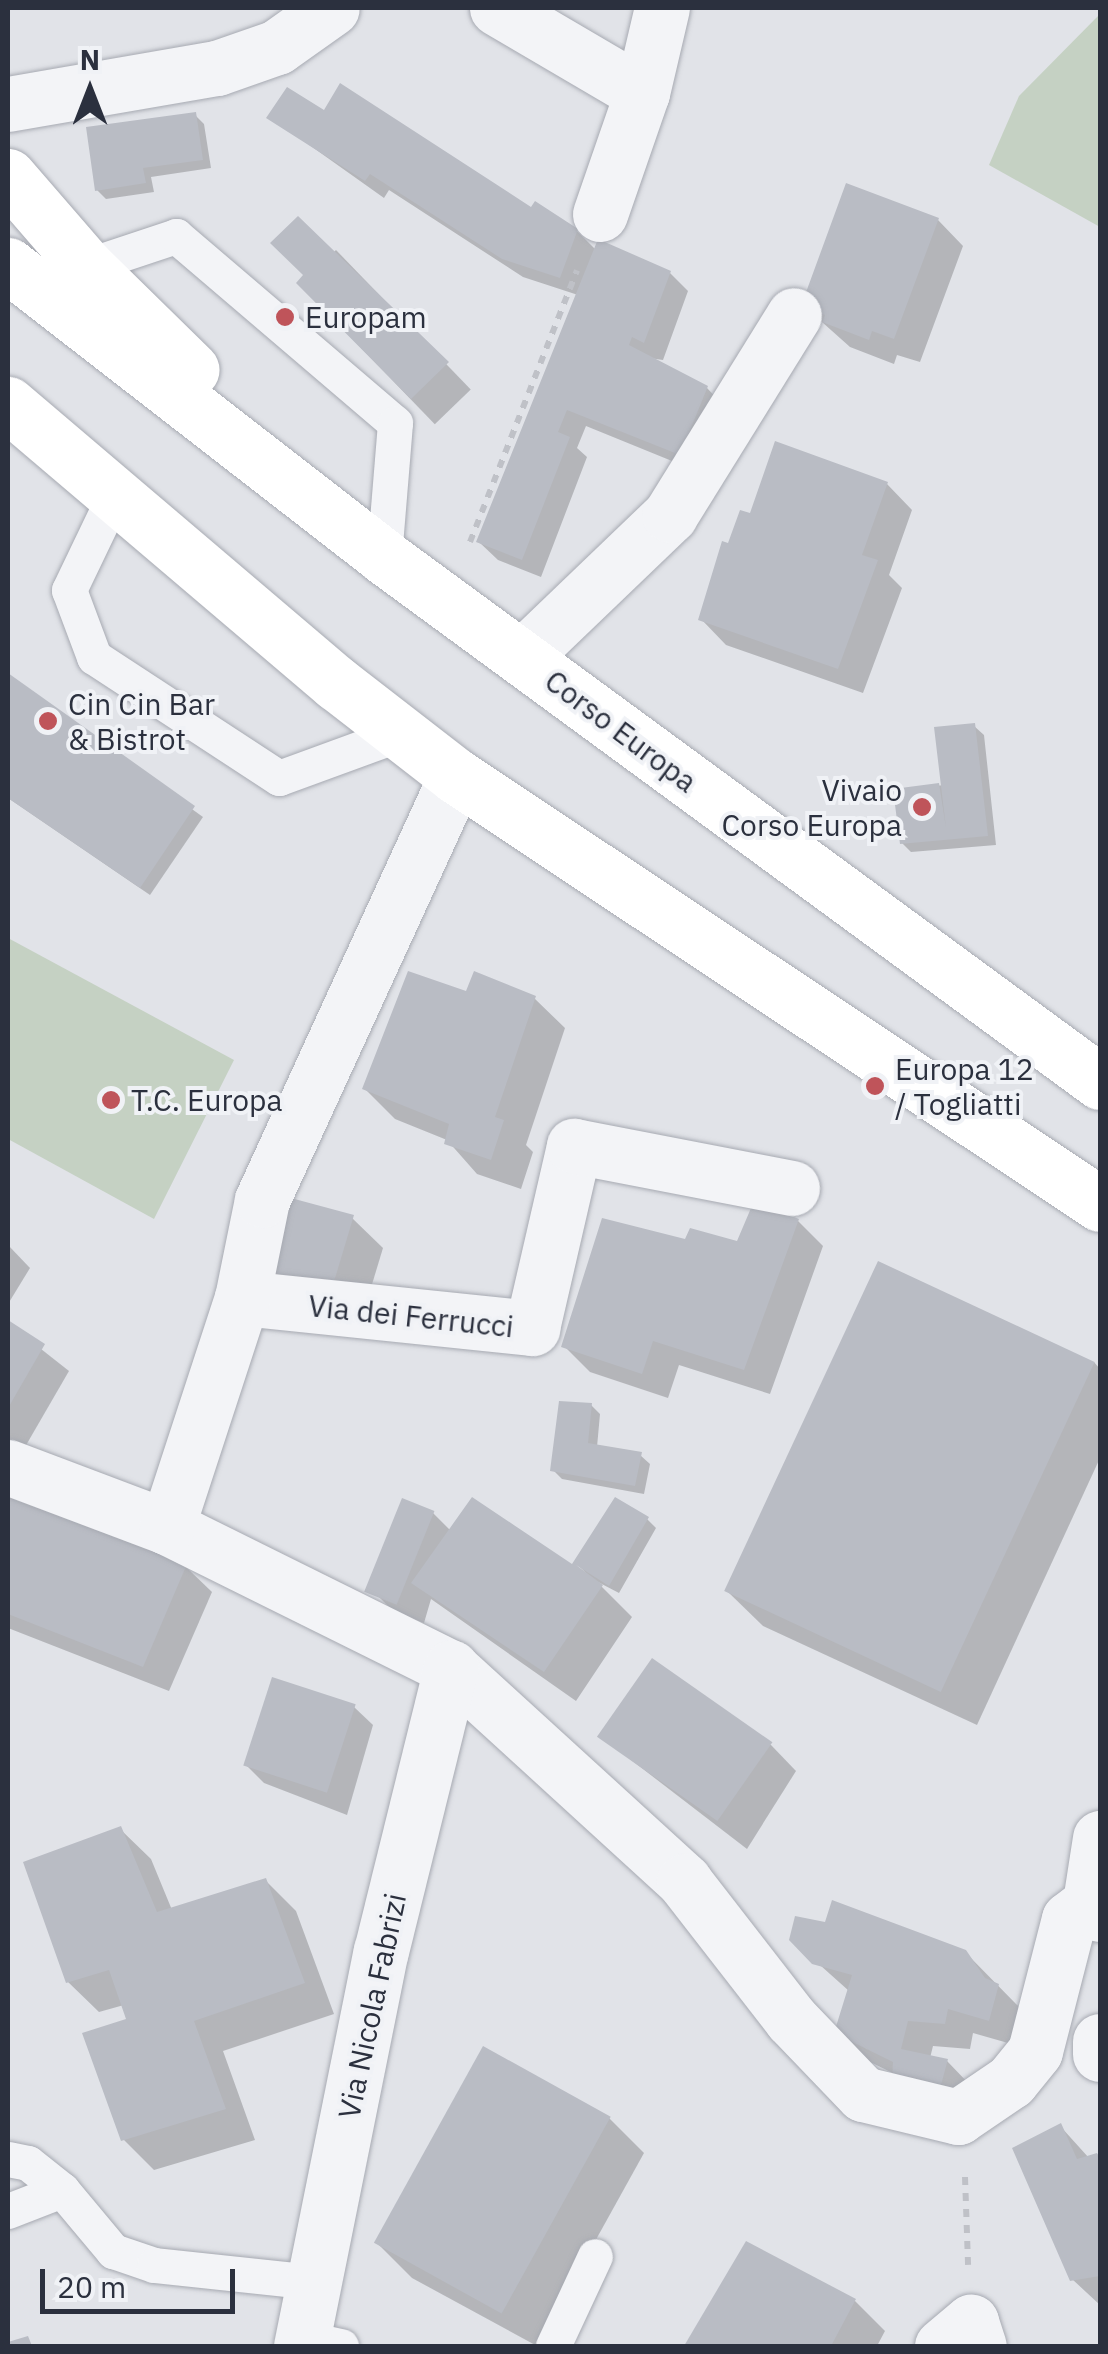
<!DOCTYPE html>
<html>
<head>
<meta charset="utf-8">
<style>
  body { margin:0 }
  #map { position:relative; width:1108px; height:2354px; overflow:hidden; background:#e1e3e8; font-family:"IBM Plex Sans",sans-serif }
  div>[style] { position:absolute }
  .green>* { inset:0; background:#c5d1c3 }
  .shadow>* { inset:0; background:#0003; transform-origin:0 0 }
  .building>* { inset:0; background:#b9bcc4; transform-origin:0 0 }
  .path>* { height:6px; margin-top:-3px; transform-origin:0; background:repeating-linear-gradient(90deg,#bfc1c7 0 8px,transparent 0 16px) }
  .roads { filter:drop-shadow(0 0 2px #a7aab2) drop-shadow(0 0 2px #a7aab2) }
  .service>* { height:35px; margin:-17.5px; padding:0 17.5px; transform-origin:17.5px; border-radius:17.5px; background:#f3f4f7 }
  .pedestrian>* { height:55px; margin:-27.5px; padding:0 27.5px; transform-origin:27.5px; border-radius:27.5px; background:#f3f4f7 }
  .minor>* { height:55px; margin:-27.5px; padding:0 27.5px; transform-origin:27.5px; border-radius:27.5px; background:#f3f4f7 }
  .primary>* { height:55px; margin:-27.5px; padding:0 27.5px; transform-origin:27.5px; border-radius:27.5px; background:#fff }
  .dots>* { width:28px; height:28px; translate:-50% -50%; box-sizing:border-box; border:5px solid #f0f2f6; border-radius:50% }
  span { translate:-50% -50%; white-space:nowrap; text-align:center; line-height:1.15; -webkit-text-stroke:8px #f0f2f6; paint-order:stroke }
  .poi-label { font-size:30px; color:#2b303e }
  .left { translate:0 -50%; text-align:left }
  .right { translate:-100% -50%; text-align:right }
  .street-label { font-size:30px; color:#2b303e }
  .frame { position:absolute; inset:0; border:10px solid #2b303e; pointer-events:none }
  .north { position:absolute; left:40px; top:40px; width:100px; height:100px; -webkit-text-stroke:8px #f0f2f6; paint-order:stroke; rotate:0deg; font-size:28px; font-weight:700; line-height:40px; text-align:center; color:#2b303e }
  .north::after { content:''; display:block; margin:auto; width:35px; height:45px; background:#2b303e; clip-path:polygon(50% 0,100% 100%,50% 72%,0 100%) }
  .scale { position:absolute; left:40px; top:2269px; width:195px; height:45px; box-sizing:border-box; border:5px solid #2b303e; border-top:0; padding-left:12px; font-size:30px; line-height:35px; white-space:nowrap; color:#2b303e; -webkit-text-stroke:8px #f0f2f6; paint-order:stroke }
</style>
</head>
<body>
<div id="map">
  <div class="green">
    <i style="clip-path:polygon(1100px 14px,1100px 227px,989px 165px,1019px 96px)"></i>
    <i style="clip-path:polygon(8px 938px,234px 1060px,154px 1219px,8px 1139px)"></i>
  </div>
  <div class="shadow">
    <i style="clip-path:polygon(325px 114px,577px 231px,596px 250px,670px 273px,688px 291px,663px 360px,649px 358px,707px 388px,725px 407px,699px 472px,586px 426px,577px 448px,587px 457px,541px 577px,498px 560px,479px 542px,578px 295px,523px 277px,389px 190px,384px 198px,270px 117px)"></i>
    <i style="clip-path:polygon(195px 115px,204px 124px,211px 168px,151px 177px,154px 192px,106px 199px,97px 190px)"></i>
    <i style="clip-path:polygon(938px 220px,963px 246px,920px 362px,897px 355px,894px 364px,850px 347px,804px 306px)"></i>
    <i style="left:336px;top:250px;width:194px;height:50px;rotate:46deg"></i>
    <i style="clip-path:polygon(887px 484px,912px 510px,889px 575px,902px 588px,863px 693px,726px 645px,701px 619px,730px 546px,751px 516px)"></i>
    <i style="clip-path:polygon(8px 677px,203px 817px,150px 895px,8px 798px)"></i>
    <i style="clip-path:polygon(974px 726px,984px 735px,996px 845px,911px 852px,902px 843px,896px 791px,944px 785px)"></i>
    <i style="clip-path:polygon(534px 998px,565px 1028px,526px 1145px,533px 1152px,521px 1189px,477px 1174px,447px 1140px,395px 1119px,365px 1089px)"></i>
    <i style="clip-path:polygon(352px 1218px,383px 1248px,360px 1324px,288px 1313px)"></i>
    <i style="clip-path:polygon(798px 1221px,823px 1246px,770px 1394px,679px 1365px,668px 1398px,590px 1372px,564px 1346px,686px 1242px,739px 1244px)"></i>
    <i style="clip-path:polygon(8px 1245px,30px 1268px,8px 1304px)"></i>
    <i style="clip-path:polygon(8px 1323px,69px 1371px,14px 1466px,8px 1462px)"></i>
    <i style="clip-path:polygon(1094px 1362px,1100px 1369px,1100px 1458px,977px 1725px,763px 1626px,727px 1591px)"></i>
    <i style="clip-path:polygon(591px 1405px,600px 1414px,597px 1447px,640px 1455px,650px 1464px,644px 1494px,562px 1479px,553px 1470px)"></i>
    <i style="clip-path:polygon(8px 1500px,186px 1567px,212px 1592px,169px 1691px,8px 1628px)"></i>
    <i style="clip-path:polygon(433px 1513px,451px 1531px,587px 1574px,576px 1563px,647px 1519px,656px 1528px,619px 1593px,596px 1581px,632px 1617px,576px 1701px,431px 1599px,424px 1623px,394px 1612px,376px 1594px)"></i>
    <i style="clip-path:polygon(354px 1707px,373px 1725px,347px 1815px,264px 1783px,245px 1764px)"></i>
    <i style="clip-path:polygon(600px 1736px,771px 1745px,796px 1771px,747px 1849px)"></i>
    <i style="clip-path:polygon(120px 1829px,151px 1859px,172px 1910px,266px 1881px,296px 1911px,334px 2014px,223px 2051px,255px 2140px,154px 2170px,123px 2139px,129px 2021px,124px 2005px,99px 2012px,68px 1982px)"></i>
    <i style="clip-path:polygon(792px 1940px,965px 1952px,1024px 2012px,1015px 2045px,973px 2033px,970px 2049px,933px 2046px,930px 2058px,947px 2061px,972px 2087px,966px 2109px,862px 2058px,837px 2032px,849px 1991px)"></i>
    <i style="clip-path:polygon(609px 2118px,644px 2153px,537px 2346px,412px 2278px,377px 2243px)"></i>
    <i style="clip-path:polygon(1061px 2127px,1089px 2158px,1100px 2159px,1100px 2305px,1072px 2279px)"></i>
    <i style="clip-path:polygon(747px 2244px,855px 2301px,885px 2331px,877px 2346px,687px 2346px)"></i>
  </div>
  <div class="building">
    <i style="clip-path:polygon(340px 83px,531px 207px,535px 201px,578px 229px,560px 278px,502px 259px,370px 174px,365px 181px,266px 118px,287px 87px,324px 110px)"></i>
    <i style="clip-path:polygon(196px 112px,203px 160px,143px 168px,146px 183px,95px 191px,86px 127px)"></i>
    <i style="clip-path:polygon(846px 183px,939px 218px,894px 339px,872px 331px,869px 340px,822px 322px,825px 315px,801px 306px)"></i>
    <i style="clip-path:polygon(298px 216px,449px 362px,411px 399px,296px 283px,303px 275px,270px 243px)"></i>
    <i style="clip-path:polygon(598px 239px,671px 271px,644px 343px,632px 337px,629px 345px,708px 386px,680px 455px,567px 410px,558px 432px,570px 437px,522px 560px,476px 542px)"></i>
    <i style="clip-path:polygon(775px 441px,888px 482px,862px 555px,878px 560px,838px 669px,698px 620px,722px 541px,728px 543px,740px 510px,750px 513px)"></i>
    <i style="clip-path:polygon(8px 673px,195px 806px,140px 888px,8px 798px)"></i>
    <i style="clip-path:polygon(975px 723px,988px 836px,900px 844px,893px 789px,939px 783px,946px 828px,934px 727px)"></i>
    <i style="clip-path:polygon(408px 971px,466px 991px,474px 971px,536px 996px,495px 1117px,504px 1120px,491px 1160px,444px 1144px,449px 1124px,362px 1089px)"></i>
    <i style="clip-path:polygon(276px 1194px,354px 1215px,330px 1295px,255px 1283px)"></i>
    <i style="clip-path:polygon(754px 1201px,799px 1219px,744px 1370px,653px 1341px,642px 1374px,561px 1347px,602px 1218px,685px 1239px,690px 1228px,737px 1241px)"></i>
    <i style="left:878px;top:1261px;width:239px;height:364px;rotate:25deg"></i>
    <i style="clip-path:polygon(8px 1320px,45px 1344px,8px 1408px)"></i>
    <i style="clip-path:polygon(559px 1401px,592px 1403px,588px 1443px,642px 1452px,635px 1486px,550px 1471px)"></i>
    <i style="clip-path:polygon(8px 1497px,187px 1564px,143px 1667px,8px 1614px)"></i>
    <i style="clip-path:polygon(472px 1497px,572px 1564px,615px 1497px,649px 1517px,609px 1586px,576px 1565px,603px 1585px,544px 1672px,411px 1583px)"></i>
    <i style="left:402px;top:1498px;width:35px;height:101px;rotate:22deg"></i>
    <i style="left:652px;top:1658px;width:147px;height:96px;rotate:35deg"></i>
    <i style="left:272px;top:1677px;width:88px;height:93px;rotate:18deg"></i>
    <i style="clip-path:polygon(121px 1826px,157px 1912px,266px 1878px,305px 1983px,194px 2021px,226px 2109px,121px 2141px,82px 2033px,126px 2019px,109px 1970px,66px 1983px,23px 1862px)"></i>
    <i style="clip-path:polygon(832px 1900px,966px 1950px,985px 1978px,999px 1984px,989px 2021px,948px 2009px,945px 2024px,908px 2021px,901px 2049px,948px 2059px,941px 2085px,892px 2079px,893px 2062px,834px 2033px,852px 1975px,812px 1964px,789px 1940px,795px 1916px,825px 1922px)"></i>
    <i style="left:483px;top:2046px;width:146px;height:225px;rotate:29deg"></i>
    <i style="clip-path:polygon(1061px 2123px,1077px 2159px,1097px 2153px,1100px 2158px,1100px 2276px,1070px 2281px,1012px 2148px)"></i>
    <i style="clip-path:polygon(746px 2241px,856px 2299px,831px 2346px,684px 2346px)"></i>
    <i style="clip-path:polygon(28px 2336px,32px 2346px,8px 2346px,8px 2342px)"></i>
  </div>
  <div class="path">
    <i style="left:470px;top:542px;width:292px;rotate:-68.5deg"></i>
    <i style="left:965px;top:2177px;width:88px;rotate:88deg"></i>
  </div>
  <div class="roads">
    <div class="service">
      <i style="left:86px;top:266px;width:95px;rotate:-18.4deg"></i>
      <i style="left:176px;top:236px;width:288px;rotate:40.5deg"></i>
      <i style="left:395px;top:423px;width:134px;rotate:94.7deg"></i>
      <i style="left:116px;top:492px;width:109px;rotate:115.6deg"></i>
      <i style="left:69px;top:590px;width:72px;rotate:69.5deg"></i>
      <i style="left:94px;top:657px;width:221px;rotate:33.2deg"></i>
      <i style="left:279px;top:778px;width:131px;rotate:-20.1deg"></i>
      <i style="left:8px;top:2159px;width:20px;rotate:11deg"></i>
      <i style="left:28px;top:2163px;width:43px;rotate:38.5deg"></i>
      <i style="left:62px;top:2190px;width:80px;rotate:50.1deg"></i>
      <i style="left:113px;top:2251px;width:43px;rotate:18.9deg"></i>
      <i style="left:154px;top:2265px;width:161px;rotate:6.1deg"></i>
      <i style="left:8px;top:2211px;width:58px;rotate:-21.3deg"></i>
      <i style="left:303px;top:2338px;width:39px;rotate:12deg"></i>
      <i style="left:553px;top:2346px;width:99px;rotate:-65deg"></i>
    </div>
    <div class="pedestrian">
      <i style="left:242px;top:1298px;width:292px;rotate:5.9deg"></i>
      <i style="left:532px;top:1328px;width:187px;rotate:-77deg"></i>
      <i style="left:574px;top:1146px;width:222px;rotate:10.9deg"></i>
      <i style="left:942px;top:2346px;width:38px;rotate:-40deg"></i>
      <i style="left:971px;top:2322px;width:25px;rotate:72deg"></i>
    </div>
    <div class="minor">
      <i style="left:497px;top:8px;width:168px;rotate:30.4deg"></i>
      <i style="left:642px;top:93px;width:87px;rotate:-76.8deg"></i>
      <i style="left:8px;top:104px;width:212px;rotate:-9.8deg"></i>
      <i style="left:217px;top:68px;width:64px;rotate:-19.3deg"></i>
      <i style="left:277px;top:47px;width:67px;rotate:-35.3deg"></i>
      <i style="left:600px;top:214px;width:128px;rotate:-70.9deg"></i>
      <i style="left:522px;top:657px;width:205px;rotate:-43.8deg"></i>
      <i style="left:670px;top:515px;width:235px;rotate:-58.2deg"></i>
      <i style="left:8px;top:1467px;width:170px;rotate:20.7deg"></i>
      <i style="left:167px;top:1527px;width:317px;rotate:26.4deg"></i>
      <i style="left:451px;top:1668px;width:316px;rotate:42.4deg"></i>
      <i style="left:684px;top:1881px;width:175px;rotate:52.2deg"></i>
      <i style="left:791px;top:2019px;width:104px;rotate:46.2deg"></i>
      <i style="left:863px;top:2094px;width:98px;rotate:13.6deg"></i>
      <i style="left:958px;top:2117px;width:64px;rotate:-34.2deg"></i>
      <i style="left:1011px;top:2081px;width:38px;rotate:-51deg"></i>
      <i style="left:1035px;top:2051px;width:136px;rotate:-75.6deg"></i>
      <i style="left:1069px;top:1919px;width:15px;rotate:-37deg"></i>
      <i style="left:1081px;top:1910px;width:19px;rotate:12deg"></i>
      <i style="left:167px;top:1527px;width:241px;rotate:-71.9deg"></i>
      <i style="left:242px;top:1298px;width:100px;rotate:-78.5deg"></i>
      <i style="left:262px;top:1200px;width:466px;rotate:-65.4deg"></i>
      <i style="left:1089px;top:1909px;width:72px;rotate:-81.2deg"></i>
      <i style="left:1100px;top:2041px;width:13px;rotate:90deg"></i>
      <i style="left:301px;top:2346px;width:403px;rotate:-78.6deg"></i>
      <i style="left:381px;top:1951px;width:292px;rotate:-76.1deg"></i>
    </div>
    <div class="primary">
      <i style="left:8px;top:176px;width:119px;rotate:49.1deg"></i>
      <i style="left:86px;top:266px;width:148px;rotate:44.5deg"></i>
      <i style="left:8px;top:265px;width:476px;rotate:37.8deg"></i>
      <i style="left:384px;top:557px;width:888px;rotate:36.25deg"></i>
      <i style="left:8px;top:404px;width:431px;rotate:40.4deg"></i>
      <i style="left:336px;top:683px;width:152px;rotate:37.8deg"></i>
      <i style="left:456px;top:776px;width:773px;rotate:33.61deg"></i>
    </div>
  </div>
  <div class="dots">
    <i style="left:285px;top:317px;background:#bf545a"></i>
    <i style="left:48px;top:721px;background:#bf545a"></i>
    <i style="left:922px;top:807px;background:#bf545a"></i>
    <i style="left:875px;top:1086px;background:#bf545a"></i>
    <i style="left:111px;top:1100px;background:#bf545a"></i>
  </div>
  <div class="poi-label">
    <span class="left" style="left:305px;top:317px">Europam</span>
    <span class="left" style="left:68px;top:721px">Cin Cin Bar<br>&amp; Bistrot</span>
    <span class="right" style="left:902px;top:807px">Vivaio<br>Corso Europa</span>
    <span class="left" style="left:895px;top:1086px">Europa 12<br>/ Togliatti</span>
    <span class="left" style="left:131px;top:1100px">T.C. Europa</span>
  </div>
  <div class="street-label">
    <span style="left:621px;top:731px;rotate:37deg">Corso Europa</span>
    <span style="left:411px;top:1316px;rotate:6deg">Via dei Ferrucci</span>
    <span style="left:372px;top:2006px;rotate:-78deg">Via Nicola Fabrizi</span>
  </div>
  <div class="frame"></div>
  <div class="north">N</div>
  <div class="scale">20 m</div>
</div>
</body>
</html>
